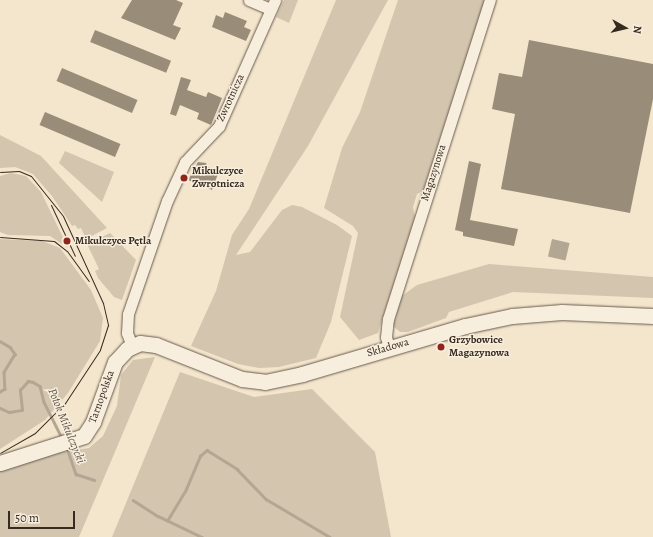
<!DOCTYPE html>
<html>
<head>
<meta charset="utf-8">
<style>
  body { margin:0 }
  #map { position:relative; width:653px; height:537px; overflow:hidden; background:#f4e5cd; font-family:Alegreya,serif }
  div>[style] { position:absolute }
  .green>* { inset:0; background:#d4c5af }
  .water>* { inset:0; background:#b3a692; transform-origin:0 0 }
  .stream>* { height:2.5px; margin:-1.25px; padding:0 1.25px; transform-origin:1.25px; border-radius:1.25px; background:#b3a692 }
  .building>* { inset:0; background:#998c79; transform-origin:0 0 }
  .roads { filter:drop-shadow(0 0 1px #665a4a) drop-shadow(0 0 1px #665a4a) }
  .street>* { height:11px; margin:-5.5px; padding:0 5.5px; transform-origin:5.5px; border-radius:5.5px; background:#f8eede }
  .secondary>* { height:15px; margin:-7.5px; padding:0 7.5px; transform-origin:7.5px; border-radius:7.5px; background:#f8eede }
  .tram>* { height:1px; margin:-0.5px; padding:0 0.5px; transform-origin:0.5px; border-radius:0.5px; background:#362b1f }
  .dots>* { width:11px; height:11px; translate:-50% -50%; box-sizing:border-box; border:2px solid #f8eede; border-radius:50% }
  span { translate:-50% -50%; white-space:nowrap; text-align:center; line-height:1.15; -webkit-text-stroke:3px #f8eede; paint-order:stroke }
  .street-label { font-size:11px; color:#362b1f }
  .poi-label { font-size:11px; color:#362b1f; font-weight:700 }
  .left { translate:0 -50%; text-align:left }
  .water-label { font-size:12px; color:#5c5042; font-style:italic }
  .north { position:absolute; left:605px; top:8px; width:40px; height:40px; -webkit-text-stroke:3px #f8eede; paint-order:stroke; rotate:98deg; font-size:11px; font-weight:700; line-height:16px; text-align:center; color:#362b1f }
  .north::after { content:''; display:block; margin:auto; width:14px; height:18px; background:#362b1f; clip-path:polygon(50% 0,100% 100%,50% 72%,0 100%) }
  .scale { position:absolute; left:8px; top:511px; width:67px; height:18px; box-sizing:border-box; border:2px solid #362b1f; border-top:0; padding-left:5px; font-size:12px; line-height:14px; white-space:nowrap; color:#362b1f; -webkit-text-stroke:3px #f8eede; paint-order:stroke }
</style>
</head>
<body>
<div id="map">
  <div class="green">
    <i style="clip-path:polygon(284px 0,298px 0,289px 23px,276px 17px)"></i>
    <i style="clip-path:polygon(336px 0,388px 0,308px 146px,236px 255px,250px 252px,282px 210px,292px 205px,302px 207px,337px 225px,352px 236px,331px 322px,316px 358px,279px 367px,259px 368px,238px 364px,191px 346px,216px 291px,232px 235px,249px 209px)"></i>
    <i style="clip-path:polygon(398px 0,485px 0,423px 191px,417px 194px,413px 207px,415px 217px,378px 333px,359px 340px,340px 317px,358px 233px,353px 226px,324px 208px,342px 148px,360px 112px)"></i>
    <i style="clip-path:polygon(0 135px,41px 156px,107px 228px,86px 239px,81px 228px,78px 229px,75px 225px,72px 226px,52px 196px,33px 174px,15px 167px,0 168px)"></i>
    <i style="clip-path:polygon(65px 151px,114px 172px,102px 202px,59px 163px)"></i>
    <i style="clip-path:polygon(11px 173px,26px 176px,41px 192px,68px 248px,50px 236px,8px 235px,0 232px,0 176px)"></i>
    <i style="clip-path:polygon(110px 233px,136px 260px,122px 300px,114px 297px,98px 278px,95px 271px,99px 269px,87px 244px)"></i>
    <i style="clip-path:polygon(0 239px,42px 241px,60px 248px,91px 290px,103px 318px,100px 341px,68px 393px,45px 420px,0 449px)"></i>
    <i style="clip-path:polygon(489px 264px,653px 277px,653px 298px,513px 292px,449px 312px,446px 318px,408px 332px,400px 332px,393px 326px,402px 296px,410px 290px,417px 285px)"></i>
    <i style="clip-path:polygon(155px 357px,79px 537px,0 537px,0 469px,58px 453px,89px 448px,103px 436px,117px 406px,121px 375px,133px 360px)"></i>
    <i style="clip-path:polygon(180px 372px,254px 397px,312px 389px,375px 452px,391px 537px,112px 537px)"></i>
  </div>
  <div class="water">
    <i style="left:552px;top:239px;width:18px;height:18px;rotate:13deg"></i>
  </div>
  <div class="stream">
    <i style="left:0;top:341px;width:12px;rotate:31deg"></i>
    <i style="left:10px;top:347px;width:9px;rotate:54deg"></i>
    <i style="left:15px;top:354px;width:21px;rotate:121deg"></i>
    <i style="left:4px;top:372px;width:17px;rotate:87deg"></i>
    <i style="left:5px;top:389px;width:6px;rotate:149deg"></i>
    <i style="left:0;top:408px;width:10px;rotate:24deg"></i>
    <i style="left:9px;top:412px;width:13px;rotate:-9deg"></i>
    <i style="left:22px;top:410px;width:20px;rotate:-96deg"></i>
    <i style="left:20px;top:390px;width:12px;rotate:-48deg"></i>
    <i style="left:28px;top:381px;width:5px;rotate:11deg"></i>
    <i style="left:33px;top:382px;width:8px;rotate:30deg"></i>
    <i style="left:40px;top:386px;width:16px;rotate:76deg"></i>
    <i style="left:44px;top:402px;width:40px;rotate:63.4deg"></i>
    <i style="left:67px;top:448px;width:28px;rotate:71deg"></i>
    <i style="left:76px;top:474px;width:19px;rotate:18deg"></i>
    <i style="left:133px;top:500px;width:30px;rotate:33deg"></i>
    <i style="left:158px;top:516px;width:49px;rotate:25.5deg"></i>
    <i style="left:167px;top:521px;width:37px;rotate:-59deg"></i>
    <i style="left:186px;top:489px;width:36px;rotate:-67deg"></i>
    <i style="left:200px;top:456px;width:9px;rotate:-41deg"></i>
    <i style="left:207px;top:450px;width:36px;rotate:32deg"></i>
    <i style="left:237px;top:469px;width:42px;rotate:46deg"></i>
    <i style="left:266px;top:499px;width:74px;rotate:30.7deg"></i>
  </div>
  <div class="building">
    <i style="clip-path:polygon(132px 0,176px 0,183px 3px,173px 25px,181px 28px,175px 40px,121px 18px)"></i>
    <i style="clip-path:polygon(225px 12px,247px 21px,244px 27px,251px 30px,246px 41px,212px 27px,216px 15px,223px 18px)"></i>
    <i style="left:95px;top:30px;width:82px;height:13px;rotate:22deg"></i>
    <i style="clip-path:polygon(529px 40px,653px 64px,653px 99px,630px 213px,501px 189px,515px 114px,492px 109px,499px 73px,522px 77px)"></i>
    <i style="left:62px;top:68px;width:82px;height:14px;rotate:23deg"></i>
    <i style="clip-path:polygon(181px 77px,191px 80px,187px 90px,206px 97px,208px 92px,222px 98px,211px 125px,197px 119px,199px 113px,180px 105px,176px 116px,170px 114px)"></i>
    <i style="left:45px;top:112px;width:82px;height:14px;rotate:23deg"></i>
    <i style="clip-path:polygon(469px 161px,481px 164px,470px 220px,518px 229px,514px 246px,463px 236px,463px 232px,455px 230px)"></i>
    <i style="clip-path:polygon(198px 162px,206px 163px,208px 167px,219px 171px,212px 190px,188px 180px)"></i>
  </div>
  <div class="roads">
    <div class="street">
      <i style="left:249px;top:0;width:23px;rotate:23deg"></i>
      <i style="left:132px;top:346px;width:14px;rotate:-111deg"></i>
      <i style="left:127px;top:333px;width:19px;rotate:-87deg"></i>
      <i style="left:128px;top:314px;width:120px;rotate:-71deg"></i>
      <i style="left:167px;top:201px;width:43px;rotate:-65.2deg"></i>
      <i style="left:185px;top:162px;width:50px;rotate:-46.6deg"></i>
      <i style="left:219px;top:126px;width:138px;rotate:-66deg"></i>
      <i style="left:389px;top:348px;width:11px;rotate:-105deg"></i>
      <i style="left:386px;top:337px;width:18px;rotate:-84deg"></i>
      <i style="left:388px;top:319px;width:335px;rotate:-72.3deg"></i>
    </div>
    <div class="secondary">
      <i style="left:0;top:463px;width:88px;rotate:-17.8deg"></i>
      <i style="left:84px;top:436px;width:17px;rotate:-57deg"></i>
      <i style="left:93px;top:422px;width:64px;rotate:-69.9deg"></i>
      <i style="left:115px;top:362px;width:18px;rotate:-47deg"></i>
      <i style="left:127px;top:349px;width:14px;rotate:-25deg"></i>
      <i style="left:140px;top:343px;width:16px;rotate:7deg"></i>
      <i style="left:156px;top:345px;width:92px;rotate:21.6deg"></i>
      <i style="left:242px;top:379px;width:23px;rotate:7deg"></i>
      <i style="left:265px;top:382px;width:38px;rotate:-12deg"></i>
      <i style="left:302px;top:374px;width:170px;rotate:-16.4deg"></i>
      <i style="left:465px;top:326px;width:48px;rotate:-12deg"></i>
      <i style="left:512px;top:316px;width:50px;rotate:-4.6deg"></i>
      <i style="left:562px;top:312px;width:91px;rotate:2.5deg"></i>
    </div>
  </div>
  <div class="tram">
    <i style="left:0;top:172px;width:19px;rotate:-3deg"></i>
    <i style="left:19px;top:171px;width:13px;rotate:23deg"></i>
    <i style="left:31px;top:176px;width:51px;rotate:51.3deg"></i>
    <i style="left:63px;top:216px;width:96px;rotate:65.3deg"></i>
    <i style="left:103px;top:303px;width:23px;rotate:77deg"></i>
    <i style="left:108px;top:325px;width:26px;rotate:108deg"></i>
    <i style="left:100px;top:350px;width:64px;rotate:123.4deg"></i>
    <i style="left:65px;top:403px;width:42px;rotate:135deg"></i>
    <i style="left:35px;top:433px;width:40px;rotate:150.3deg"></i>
    <i style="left:51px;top:205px;width:56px;rotate:64.8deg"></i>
    <i style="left:0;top:237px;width:54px;rotate:4.2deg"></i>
    <i style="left:54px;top:241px;width:16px;rotate:38deg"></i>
    <i style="left:67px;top:251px;width:37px;rotate:54deg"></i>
  </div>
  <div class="dots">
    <i style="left:184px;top:178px;background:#8f2418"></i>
    <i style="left:67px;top:241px;background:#8f2418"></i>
    <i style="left:441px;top:347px;background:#8f2418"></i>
  </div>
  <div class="street-label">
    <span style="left:231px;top:98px;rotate:-65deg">Zwrotnicza</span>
    <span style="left:434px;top:173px;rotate:-72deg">Magazynowa</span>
    <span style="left:388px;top:348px;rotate:-16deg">Składowa</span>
    <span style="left:102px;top:397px;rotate:-70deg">Tarnopolska</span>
  </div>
  <div class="poi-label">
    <span class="left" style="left:192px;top:178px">Mikulczyce<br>Zwrotnicza</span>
    <span class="left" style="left:75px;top:241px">Mikulczyce Pętla</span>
    <span class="left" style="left:449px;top:347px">Grzybowice<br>Magazynowa</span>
  </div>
  <div class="water-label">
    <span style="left:66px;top:426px;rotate:68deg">Potok Mikulczycki</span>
  </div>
  <div class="north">N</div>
  <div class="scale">50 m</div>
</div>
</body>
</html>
